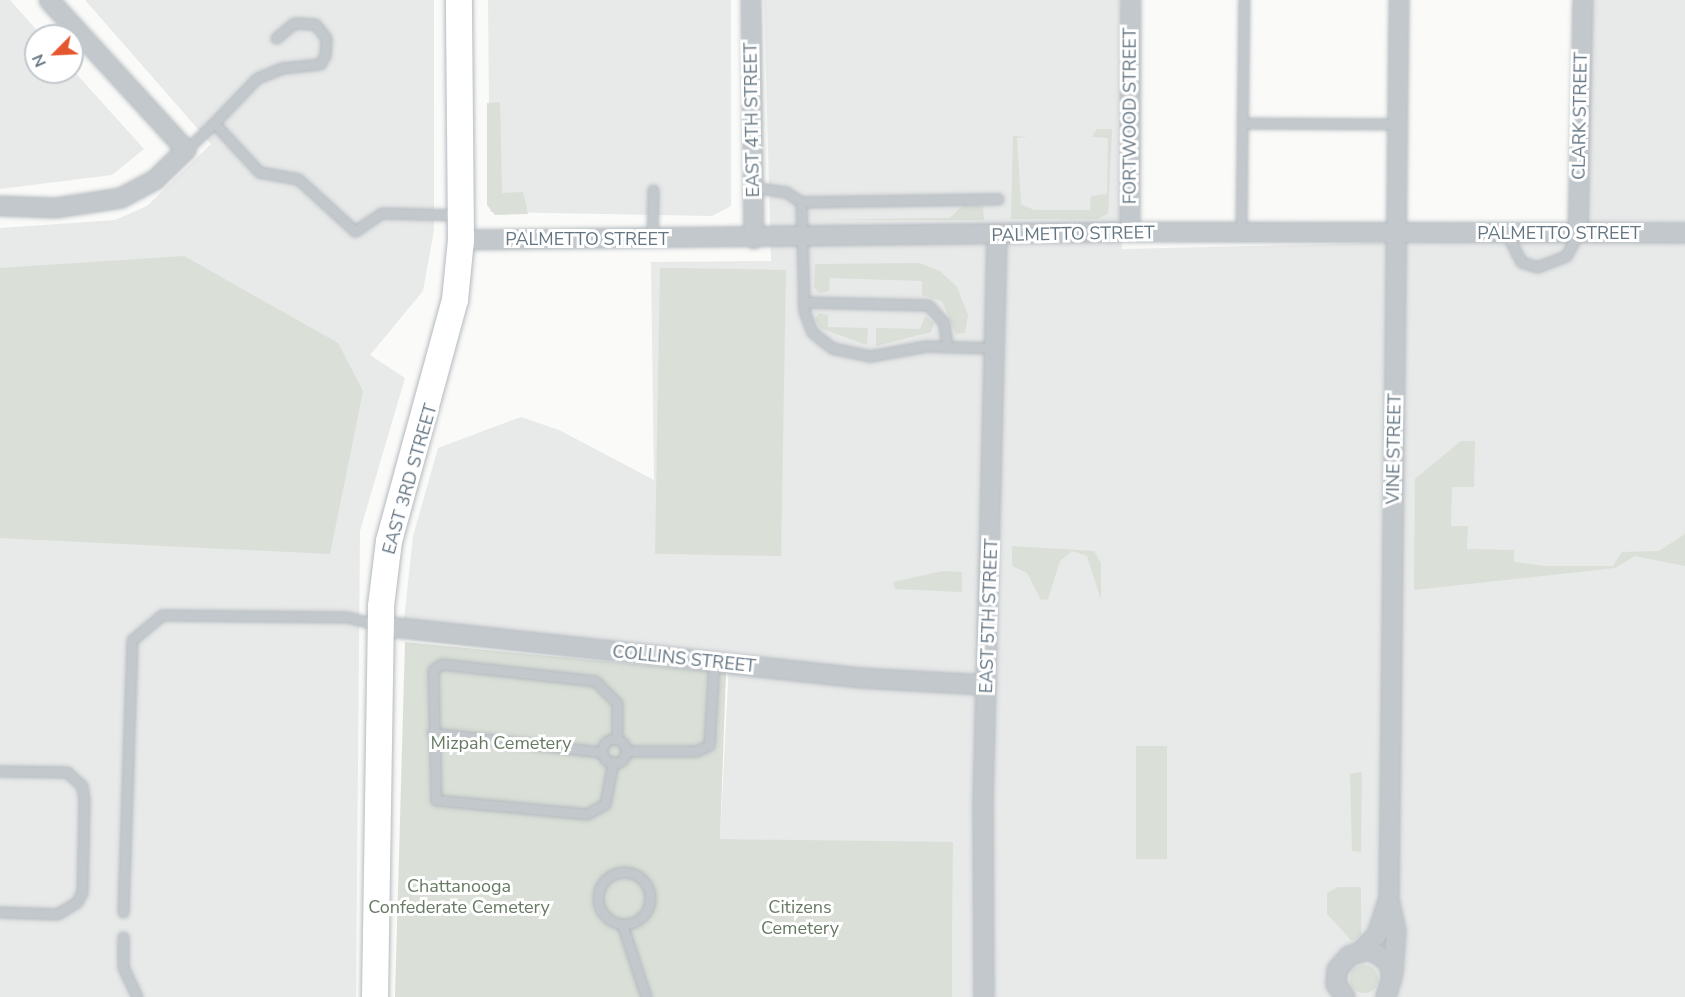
<!DOCTYPE html>
<html>
<head>
<meta charset="utf-8">
<style>
  body { margin:0 }
  #map { position:relative; width:1685px; height:997px; overflow:hidden; background:#fafaf8; font-family:"Nunito Sans",sans-serif }
  div>[style] { position:absolute }
  .built>* { inset:0; background:#e8e9e9 }
  .green>* { inset:0; background:#dadfd7; transform-origin:0 0 }
  .round { border-radius:50% }
  .roads { filter:drop-shadow(0 0 2px #b3babf) drop-shadow(0 0 2px #b3babf) }
  .service>* { height:9px; margin:-4.5px; padding:0 4.5px; transform-origin:4.5px; border-radius:4.5px; background:#c3c8cc }
  .service>.ring { margin:-4.5px; padding:0; box-sizing:content-box; background:none; border:9px solid #c3c8cc; border-radius:50% }
  .minor>* { height:18px; margin:-9px; padding:0 9px; transform-origin:9px; border-radius:9px; background:#c3c8cc }
  .secondary>* { height:26px; margin:-13px; padding:0 13px; transform-origin:13px; border-radius:13px; background:#fff }
  span { translate:-50% -50%; white-space:nowrap; text-align:center; line-height:1.15; -webkit-text-stroke:6px #fff; paint-order:stroke }
  .street-label { font-size:18px; color:#657683 }
  .park-label { font-size:18px; color:#687a64 }
  .north { position:absolute; left:24px; top:24px; width:60px; height:60px; box-sizing:border-box; background:#fff; border:2px solid #c1c8cd; border-radius:50%; rotate:246deg; font-size:16px; font-weight:700; line-height:24px; text-align:center; color:#657683 }
  .north::after { content:''; display:block; margin:auto; width:21px; height:27px; background:#e4572e; clip-path:polygon(50% 0,100% 100%,50% 72%,0 100%) }
</style>
</head>
<body>
<div id="map">
  <div class="built">
    <i style="clip-path:polygon(0 0,10px 0,42px 36px,36px 36px,36px 72px,72px 69px,144px 149px,112px 175px,0 189px)"></i>
    <i style="clip-path:polygon(85px 0,434px 0,434px 230px,423px 291px,370px 355px,405px 378px,360px 531px,356px 997px,0 997px,0 228px,115px 220px,147px 206px,211px 144px)"></i>
    <i style="clip-path:polygon(488px 0,731px 0,731px 206px,712px 216px,490px 212px)"></i>
    <i style="clip-path:polygon(764px 0,1121px 0,1122px 249px,1586px 238px,1586px 0,1685px 0,1685px 997px,952px 997px,953px 843px,720px 839px,729px 663px,403px 629px,413px 536px,438px 448px,521px 417px,559px 430px,654px 480px,651px 262px,771px 261px)"></i>
  </div>
  <div class="green">
    <i style="clip-path:polygon(500px 102px,502px 193px,523px 192px,528px 214px,495px 215px,487px 205px,487px 103px)"></i>
    <i style="clip-path:polygon(1097px 129px,1112px 129px,1108px 214px,1097px 219px,1011px 219px,1013px 136px,1028px 137px,1017px 138px,1021px 204px,1034px 210px,1090px 210px,1091px 196px,1107px 194px,1108px 138px,1092px 137px)"></i>
    <i style="clip-path:polygon(963px 205px,983px 206px,984px 220px,818px 220px,950px 218px)"></i>
    <i style="clip-path:polygon(184px 256px,338px 343px,363px 391px,330px 554px,0 538px,0 268px)"></i>
    <i style="clip-path:polygon(919px 263px,940px 271px,957px 287px,968px 315px,965px 333px,956px 334px,942px 301px,922px 295px,922px 281px,830px 278px,829px 291px,819px 293px,814px 287px,815px 264px)"></i>
    <i style="left:786px;top:270px;width:286px;height:126px;rotate:91deg"></i>
    <i style="clip-path:polygon(819px 313px,828px 315px,828px 327px,868px 328px,867px 345px,820px 328px,815px 319px)"></i>
    <i style="clip-path:polygon(925px 316px,934px 323px,931px 332px,876px 346px,876px 328px,920px 329px)"></i>
    <i style="clip-path:polygon(1461px 441px,1475px 441px,1474px 487px,1452px 487px,1451px 526px,1468px 526px,1467px 549px,1514px 550px,1514px 562px,1545px 566px,1613px 566px,1622px 552px,1659px 551px,1685px 534px,1685px 566px,1635px 556px,1615px 568px,1414px 590px,1415px 479px)"></i>
    <i style="clip-path:polygon(1012px 546px,1094px 551px,1101px 563px,1101px 600px,1087px 556px,1072px 551px,1060px 561px,1048px 599px,1041px 600px,1027px 573px,1012px 566px)"></i>
    <i style="clip-path:polygon(943px 571px,962px 572px,962px 592px,895px 589px,893px 582px)"></i>
    <i style="clip-path:polygon(405px 642px,726px 673px,720px 839px,953px 842px,952px 997px,395px 997px)"></i>
    <i style="left:1136px;top:746px;width:31px;height:113px"></i>
    <i style="clip-path:polygon(1362px 772px,1361px 852px,1352px 851px,1350px 774px)"></i>
    <i style="clip-path:polygon(1361px 887px,1361px 935px,1352px 941px,1327px 914px,1327px 893px,1338px 887px)"></i>
    <i class="round" style="left:1350px;top:965px;width:28px;height:28px"></i>
  </div>
  <div class="roads">
    <div class="service">
      <i style="left:276px;top:38px;width:23px;rotate:-40deg"></i>
      <i style="left:294px;top:23px;width:21px;rotate:3deg"></i>
      <i style="left:315px;top:24px;width:18px;rotate:52deg"></i>
      <i style="left:326px;top:38px;width:17px;rotate:93deg"></i>
      <i style="left:325px;top:55px;width:10px;rotate:119deg"></i>
      <i style="left:320px;top:64px;width:38px;rotate:174deg"></i>
      <i style="left:282px;top:68px;width:27px;rotate:158deg"></i>
      <i style="left:257px;top:78px;width:62px;rotate:133.7deg"></i>
      <i style="left:214px;top:123px;width:67px;rotate:47.4deg"></i>
      <i style="left:259px;top:172px;width:40px;rotate:10deg"></i>
      <i style="left:298px;top:179px;width:77px;rotate:42.4deg"></i>
      <i style="left:355px;top:231px;width:32px;rotate:-34deg"></i>
      <i style="left:382px;top:213px;width:77px;rotate:1.5deg"></i>
      <i style="left:1242px;top:123px;width:156px;rotate:0.4deg"></i>
      <i style="left:186px;top:150px;width:39px;rotate:-44deg"></i>
      <i style="left:753px;top:187px;width:33px;rotate:9deg"></i>
      <i style="left:786px;top:192px;width:18px;rotate:34deg"></i>
      <i style="left:801px;top:202px;width:109px;rotate:88.4deg"></i>
      <i style="left:804px;top:311px;width:22px;rotate:69deg"></i>
      <i style="left:812px;top:332px;width:26px;rotate:39deg"></i>
      <i style="left:832px;top:348px;width:39px;rotate:12deg"></i>
      <i style="left:870px;top:356px;width:57px;rotate:-10.1deg"></i>
      <i style="left:926px;top:346px;width:69px;rotate:1.7deg"></i>
      <i style="left:801px;top:202px;width:197px;rotate:-0.9deg"></i>
      <i style="left:1241px;top:231px;width:231px;rotate:-89.3deg"></i>
      <i style="left:1507px;top:234px;width:31px;rotate:63deg"></i>
      <i style="left:1521px;top:262px;width:17px;rotate:17deg"></i>
      <i style="left:1537px;top:267px;width:31px;rotate:-21deg"></i>
      <i style="left:1566px;top:256px;width:26px;rotate:-62deg"></i>
      <i style="left:652px;top:239px;width:49px;rotate:-88.8deg"></i>
      <i style="left:803px;top:302px;width:125px;rotate:1.4deg"></i>
      <i style="left:928px;top:305px;width:24px;rotate:48deg"></i>
      <i style="left:944px;top:323px;width:24px;rotate:83deg"></i>
      <i style="left:432px;top:733px;width:170px;rotate:6.4deg"></i>
      <i class="ring" style="left:602px;top:739px;width:15px;height:15px"></i>
      <i style="left:627px;top:751px;width:69px"></i>
      <i style="left:696px;top:751px;width:14px;rotate:-25deg"></i>
      <i style="left:709px;top:745px;width:83px;rotate:-86.6deg"></i>
      <i style="left:613px;top:762px;width:43px;rotate:100.8deg"></i>
      <i style="left:605px;top:804px;width:21px;rotate:151deg"></i>
      <i style="left:587px;top:814px;width:152px;rotate:-174.7deg"></i>
      <i style="left:436px;top:800px;width:130px;rotate:-91.3deg"></i>
      <i style="left:433px;top:670px;width:10px;rotate:-37deg"></i>
      <i style="left:441px;top:664px;width:155px;rotate:6.3deg"></i>
      <i style="left:595px;top:681px;width:31px;rotate:45deg"></i>
      <i style="left:617px;top:703px;width:36px;rotate:90deg"></i>
      <i style="left:0;top:771px;width:67px;rotate:0.9deg"></i>
      <i style="left:67px;top:772px;width:21px;rotate:43deg"></i>
      <i style="left:82px;top:786px;width:14px;rotate:82deg"></i>
      <i style="left:84px;top:800px;width:92px;rotate:91.2deg"></i>
      <i style="left:82px;top:892px;width:11px;rotate:117deg"></i>
      <i style="left:77px;top:902px;width:23px;rotate:149deg"></i>
      <i style="left:57px;top:914px;width:57px;rotate:-178deg"></i>
      <i class="ring" style="left:598px;top:872px;width:43px;height:43px"></i>
      <i style="left:123px;top:912px;width:272px;rotate:-88.1deg"></i>
      <i style="left:132px;top:640px;width:39px;rotate:-40deg"></i>
      <i style="left:162px;top:615px;width:185px;rotate:0.6deg"></i>
      <i style="left:347px;top:617px;width:32px;rotate:14deg"></i>
      <i style="left:622px;top:924px;width:77px;rotate:71.8deg"></i>
      <i style="left:123px;top:937px;width:30px;rotate:90deg"></i>
      <i style="left:123px;top:967px;width:33px;rotate:65deg"></i>
    </div>
    <div class="minor">
      <i style="left:751px;top:0;width:239px;rotate:89.3deg"></i>
      <i style="left:0;top:206px;width:56px;rotate:2deg"></i>
      <i style="left:56px;top:208px;width:66px;rotate:-8.7deg"></i>
      <i style="left:121px;top:198px;width:40px;rotate:-28deg"></i>
      <i style="left:156px;top:179px;width:42px;rotate:-44deg"></i>
      <i style="left:186px;top:150px;width:203px;rotate:-132.4deg"></i>
      <i style="left:1130px;top:232px;width:232px;rotate:-89.8deg"></i>
      <i style="left:1578px;top:233px;width:233px;rotate:-88.8deg"></i>
      <i style="left:461px;top:240px;width:669px;rotate:-0.69deg"></i>
      <i style="left:1130px;top:232px;width:555px;rotate:0.1deg"></i>
      <i style="left:381px;top:626px;width:482px;rotate:6.2deg"></i>
      <i style="left:860px;top:678px;width:127px;rotate:3.2deg"></i>
      <i style="left:1389px;top:899px;width:33px;rotate:78deg"></i>
      <i style="left:1396px;top:931px;width:41px;rotate:94.2deg"></i>
      <i style="left:1362px;top:950px;width:21px;rotate:-45deg"></i>
      <i style="left:1377px;top:935px;width:38px;rotate:-72deg"></i>
      <i style="left:1389px;top:899px;width:899px;rotate:-89.36deg"></i>
      <i style="left:984px;top:997px;width:196px;rotate:-90.3deg"></i>
      <i style="left:983px;top:801px;width:566px;rotate:-88.58deg"></i>
      <i style="left:1345px;top:997px;width:16px;rotate:-125deg"></i>
      <i style="left:1336px;top:984px;width:14px;rotate:-86deg"></i>
      <i style="left:1337px;top:970px;width:18px;rotate:-49deg"></i>
      <i style="left:1349px;top:956px;width:21px;rotate:-19deg"></i>
      <i style="left:1369px;top:949px;width:24px;rotate:33deg"></i>
      <i style="left:1389px;top:962px;width:15px;rotate:79deg"></i>
      <i style="left:1392px;top:977px;width:21px;rotate:107deg"></i>
    </div>
    <div class="secondary">
      <i style="left:375px;top:997px;width:391px;rotate:-89.1deg"></i>
      <i style="left:381px;top:606px;width:65px;rotate:-83deg"></i>
      <i style="left:389px;top:541px;width:250px;rotate:-74.7deg"></i>
      <i style="left:455px;top:300px;width:60px;rotate:-84.3deg"></i>
      <i style="left:461px;top:240px;width:240px;rotate:-90.5deg"></i>
    </div>
  </div>
  <div class="street-label">
    <span style="left:1130px;top:116px;rotate:-90deg">FORTWOOD STREET</span>
    <span style="left:1580px;top:116px;rotate:-89deg">CLARK STREET</span>
    <span style="left:752px;top:120px;rotate:-91deg">EAST 4TH STREET</span>
    <span style="left:1559px;top:233px">PALMETTO STREET</span>
    <span style="left:1073px;top:234px;rotate:-1deg">PALMETTO STREET</span>
    <span style="left:587px;top:239px">PALMETTO STREET</span>
    <span style="left:1394px;top:449px;rotate:-89deg">VINE STREET</span>
    <span style="left:410px;top:479px;rotate:-74deg">EAST 3RD STREET</span>
    <span style="left:989px;top:616px;rotate:-88deg">EAST 5TH STREET</span>
    <span style="left:684px;top:659px;rotate:6deg">COLLINS STREET</span>
  </div>
  <div class="park-label">
    <span style="left:501px;top:743px">Mizpah Cemetery</span>
    <span style="left:459px;top:897px">Chattanooga<br>Confederate Cemetery</span>
    <span style="left:800px;top:918px">Citizens<br>Cemetery</span>
  </div>
  <div class="north">N</div>
</div>
</body>
</html>
